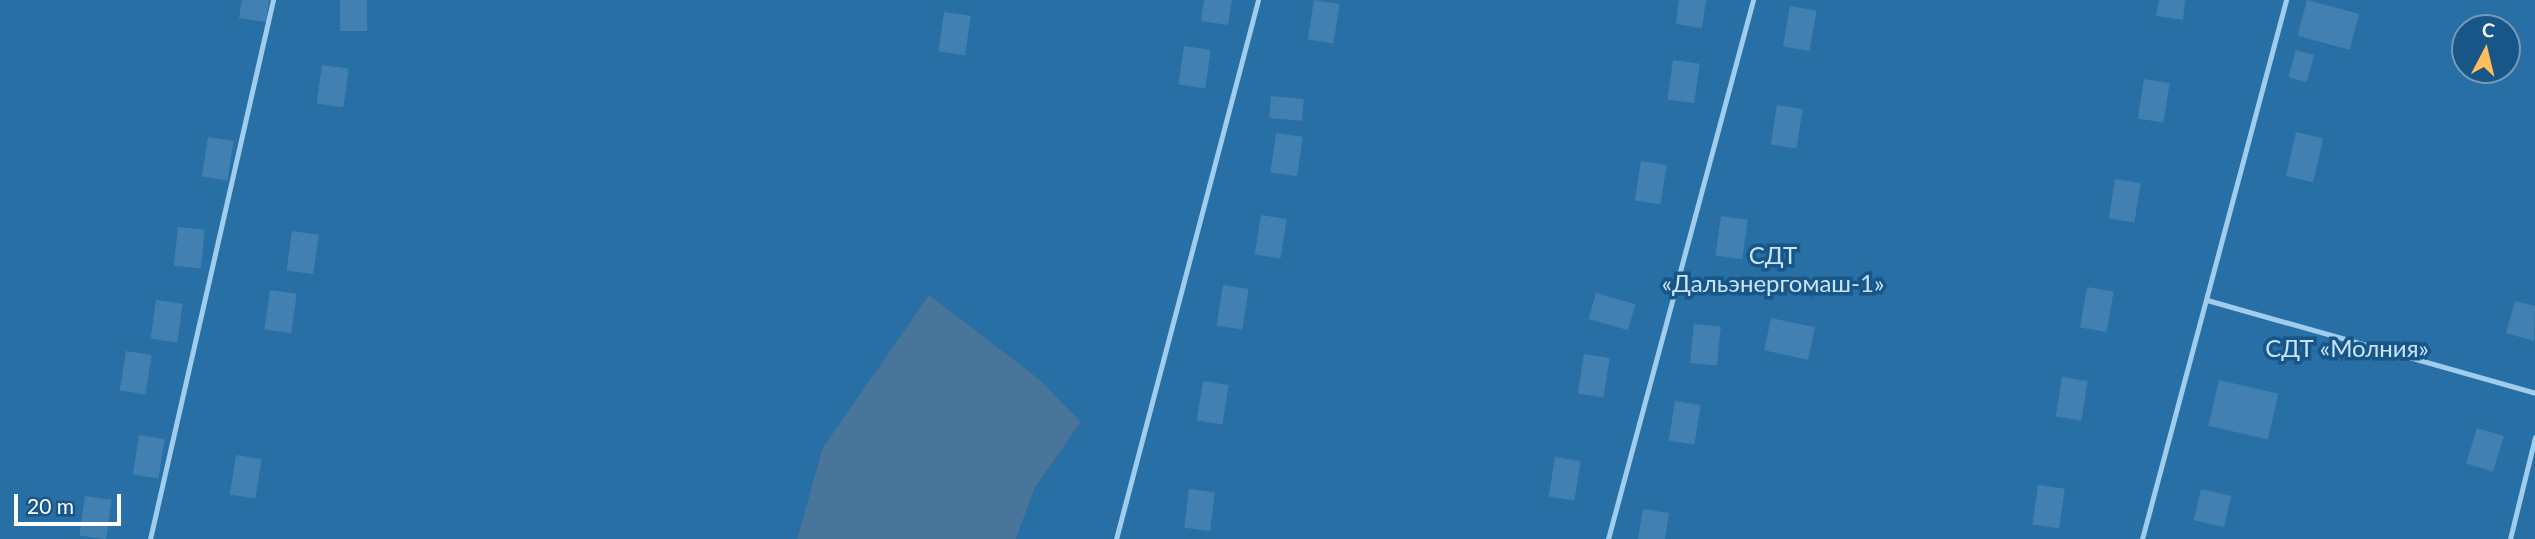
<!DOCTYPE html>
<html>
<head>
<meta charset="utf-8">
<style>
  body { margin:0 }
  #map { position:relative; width:2535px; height:539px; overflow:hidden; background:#195688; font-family:Lato,sans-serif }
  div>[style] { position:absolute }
  .green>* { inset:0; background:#286fa5 }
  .water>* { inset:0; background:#49759a }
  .building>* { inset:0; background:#4180b1; transform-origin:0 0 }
  .lane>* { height:5px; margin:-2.5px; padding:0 2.5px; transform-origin:2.5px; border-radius:2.5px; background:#a0cced }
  span { translate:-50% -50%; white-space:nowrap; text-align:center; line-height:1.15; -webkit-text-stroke:7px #195688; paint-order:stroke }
  .park-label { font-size:24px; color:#c6e3fa }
  .north { position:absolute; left:2451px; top:14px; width:70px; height:70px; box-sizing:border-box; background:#195688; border:2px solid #759ab8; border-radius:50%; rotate:7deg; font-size:19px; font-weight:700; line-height:28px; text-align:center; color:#fff }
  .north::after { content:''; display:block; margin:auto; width:24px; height:32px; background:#ffbd5d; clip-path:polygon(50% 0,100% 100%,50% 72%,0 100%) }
  .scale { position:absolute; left:14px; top:494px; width:107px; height:32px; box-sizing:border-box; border:4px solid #fff; border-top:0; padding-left:9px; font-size:21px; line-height:24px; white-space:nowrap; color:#fff; -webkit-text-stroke:5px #195688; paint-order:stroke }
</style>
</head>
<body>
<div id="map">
  <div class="green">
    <i style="clip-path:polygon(evenodd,0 0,2535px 0,2535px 539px,1016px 539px,1035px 488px,1081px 422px,822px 449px,797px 539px,0 539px,0 0,2465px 28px,2507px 28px,2507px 70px,2465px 70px,2465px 28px)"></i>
  </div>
  <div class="water">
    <i style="clip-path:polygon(929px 295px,1040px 380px,1081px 422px,1035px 488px,1016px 539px,797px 539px,822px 449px)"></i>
  </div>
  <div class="building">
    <i style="clip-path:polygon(242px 0,269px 0,266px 22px,239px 18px)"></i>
    <i style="left:340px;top:0;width:27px;height:31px"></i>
    <i style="clip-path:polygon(1204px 0,1232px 0,1228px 25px,1201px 21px)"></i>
    <i style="left:1314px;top:0;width:26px;height:40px;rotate:9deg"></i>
    <i style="clip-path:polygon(1679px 0,1706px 0,1702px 28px,1676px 24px)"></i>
    <i style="clip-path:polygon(2159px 0,2185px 0,2183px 20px,2156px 16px)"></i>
    <i style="left:2307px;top:0;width:54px;height:37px;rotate:15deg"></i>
    <i style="left:1790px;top:6px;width:27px;height:41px;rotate:10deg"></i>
    <i style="left:944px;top:12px;width:27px;height:40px;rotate:8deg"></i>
    <i style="left:1184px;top:46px;width:27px;height:39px;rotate:8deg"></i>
    <i style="left:2296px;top:50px;width:19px;height:28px;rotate:16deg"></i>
    <i style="left:1673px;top:60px;width:27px;height:40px;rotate:8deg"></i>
    <i style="left:322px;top:65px;width:27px;height:39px;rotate:8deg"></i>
    <i style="left:2144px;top:79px;width:26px;height:40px;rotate:9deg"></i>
    <i style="left:1271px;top:96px;width:33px;height:22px;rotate:5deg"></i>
    <i style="left:1777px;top:105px;width:26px;height:40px;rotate:9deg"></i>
    <i style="left:2296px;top:132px;width:28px;height:45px;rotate:13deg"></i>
    <i style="left:1276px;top:133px;width:27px;height:40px;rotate:8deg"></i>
    <i style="left:208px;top:137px;width:26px;height:40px;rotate:9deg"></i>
    <i style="left:1641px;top:161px;width:26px;height:40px;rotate:9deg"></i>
    <i style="left:2115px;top:179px;width:26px;height:40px;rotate:9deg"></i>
    <i style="left:1261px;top:215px;width:26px;height:40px;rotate:9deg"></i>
    <i style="left:1721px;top:216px;width:27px;height:40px;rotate:8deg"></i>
    <i style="left:178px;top:227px;width:27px;height:39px;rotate:6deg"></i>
    <i style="left:292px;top:231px;width:27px;height:40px;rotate:8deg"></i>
    <i style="left:1223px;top:285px;width:26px;height:41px;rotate:9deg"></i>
    <i style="left:2087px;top:287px;width:27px;height:41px;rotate:10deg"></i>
    <i style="left:270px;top:290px;width:27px;height:40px;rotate:8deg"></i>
    <i style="left:1596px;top:293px;width:41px;height:27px;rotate:16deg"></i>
    <i style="left:156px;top:300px;width:27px;height:39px;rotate:8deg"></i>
    <i style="clip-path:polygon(2515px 301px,2535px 306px,2534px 341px,2506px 333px)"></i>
    <i style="left:1771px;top:318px;width:45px;height:33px;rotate:12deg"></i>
    <i style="left:1694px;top:324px;width:27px;height:39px;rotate:6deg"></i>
    <i style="left:126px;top:351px;width:26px;height:40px;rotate:9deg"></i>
    <i style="left:1584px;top:354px;width:26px;height:40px;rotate:9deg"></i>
    <i style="left:2062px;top:377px;width:26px;height:40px;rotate:9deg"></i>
    <i style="left:2219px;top:380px;width:61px;height:47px;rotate:13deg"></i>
    <i style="left:1203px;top:381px;width:26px;height:40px;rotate:9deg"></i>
    <i style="left:1675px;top:401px;width:26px;height:40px;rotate:9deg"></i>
    <i style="left:2477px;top:428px;width:28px;height:37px;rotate:17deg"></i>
    <i style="left:139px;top:435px;width:26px;height:40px;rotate:9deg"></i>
    <i style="left:236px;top:455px;width:26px;height:40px;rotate:9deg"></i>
    <i style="left:1555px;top:457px;width:26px;height:40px;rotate:9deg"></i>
    <i style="left:2038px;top:485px;width:27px;height:40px;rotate:8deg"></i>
    <i style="left:1189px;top:489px;width:26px;height:39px;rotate:7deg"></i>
    <i style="left:2201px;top:489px;width:31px;height:32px;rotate:13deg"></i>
    <i style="left:85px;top:496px;width:27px;height:40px;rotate:8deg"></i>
    <i style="clip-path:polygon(1643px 509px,1669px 513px,1665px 539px,1638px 539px)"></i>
  </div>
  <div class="lane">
    <i style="left:2207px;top:300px;width:341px;rotate:15.8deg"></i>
    <i style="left:150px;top:539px;width:553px;rotate:-77.15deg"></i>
    <i style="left:1116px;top:539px;width:557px;rotate:-75.24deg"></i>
    <i style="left:1608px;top:539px;width:558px;rotate:-74.94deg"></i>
    <i style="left:2142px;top:539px;width:558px;rotate:-75.04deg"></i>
    <i style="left:2510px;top:539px;width:105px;rotate:-76.2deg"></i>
  </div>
  <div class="park-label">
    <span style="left:1773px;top:269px">СДТ<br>«Дальэнергомаш-1»</span>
    <span style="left:2347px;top:348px">СДТ «Молния»</span>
  </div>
  <div class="north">С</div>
  <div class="scale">20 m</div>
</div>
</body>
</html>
